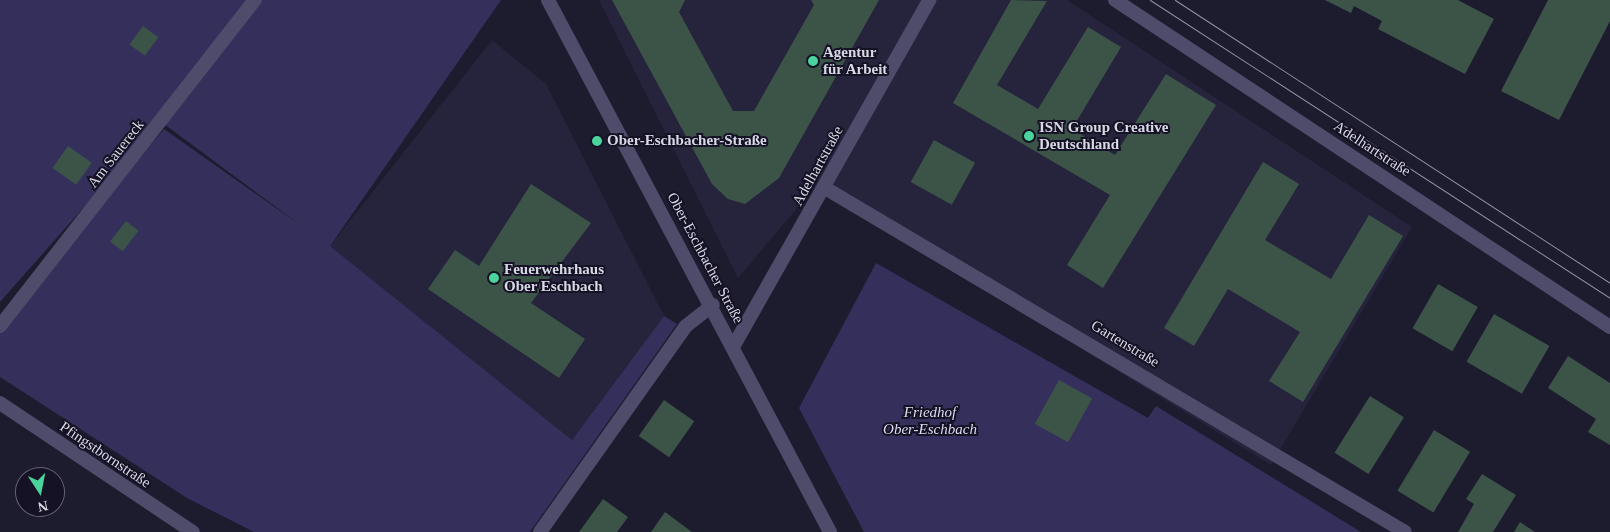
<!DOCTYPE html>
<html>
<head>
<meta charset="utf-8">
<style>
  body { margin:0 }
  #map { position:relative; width:1610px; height:532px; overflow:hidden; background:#1d1b2e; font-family:"Times New Roman",serif }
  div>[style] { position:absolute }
  .built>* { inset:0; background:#26243c }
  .green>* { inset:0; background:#342f5b }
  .building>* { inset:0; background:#3c5448; transform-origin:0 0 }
  .service>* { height:14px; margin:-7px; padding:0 7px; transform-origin:7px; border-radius:7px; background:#4e4c6a }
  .minor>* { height:14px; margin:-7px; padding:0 7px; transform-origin:7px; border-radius:7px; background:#4e4c6a }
  .tertiary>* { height:14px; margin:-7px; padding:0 7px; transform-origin:7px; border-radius:7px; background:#4e4c6a }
  .tram>* { height:1px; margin:-0.5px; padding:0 0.5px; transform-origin:0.5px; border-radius:0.5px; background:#9392a2 }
  .dots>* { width:14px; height:14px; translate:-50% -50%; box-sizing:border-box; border:2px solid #141224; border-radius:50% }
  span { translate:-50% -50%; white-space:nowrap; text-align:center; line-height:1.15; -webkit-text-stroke:4px #141224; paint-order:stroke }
  .poi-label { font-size:15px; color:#d9d9e6; font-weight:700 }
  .left { translate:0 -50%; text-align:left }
  .street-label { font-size:15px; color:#d9d9e6 }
  .park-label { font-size:15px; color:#dbdaef; font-style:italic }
  .north { position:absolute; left:15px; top:467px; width:50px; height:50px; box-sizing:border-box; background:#141224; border:1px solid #636272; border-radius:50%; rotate:169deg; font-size:14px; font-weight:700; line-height:20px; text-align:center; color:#d9d9e6 }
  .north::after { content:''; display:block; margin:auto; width:18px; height:22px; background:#4ad49c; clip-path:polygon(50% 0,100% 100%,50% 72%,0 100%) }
</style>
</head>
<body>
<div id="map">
  <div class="built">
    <i style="clip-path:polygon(599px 0,1067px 0,1412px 227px,1271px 465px,816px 186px,738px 278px)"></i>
    <i style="clip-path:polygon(492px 40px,546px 84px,664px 316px,572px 440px,330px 246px)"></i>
  </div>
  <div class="green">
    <i style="clip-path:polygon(0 0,501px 0,330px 246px,572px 440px,664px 316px,677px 324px,530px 532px,254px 532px,187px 498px,0 377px,0 321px,164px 129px,300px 225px,160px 121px,0 302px)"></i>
    <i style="clip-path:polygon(876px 263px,1148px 418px,1156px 406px,1361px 532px,864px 532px,799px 408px)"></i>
  </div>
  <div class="building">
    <i style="clip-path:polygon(612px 0,685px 0,679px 12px,733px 111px,754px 111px,814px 5px,811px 0,879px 0,779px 178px,745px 204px,728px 199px,712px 184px)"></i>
    <i style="clip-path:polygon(1011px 0,1047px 1px,997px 85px,1038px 109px,1088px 27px,1121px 47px,1072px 129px,1115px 155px,1166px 74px,1216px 105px,1103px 288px,1067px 265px,1110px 195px,953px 103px)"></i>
    <i style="clip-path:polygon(1325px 0,1458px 0,1494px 19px,1465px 74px,1378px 29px,1382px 21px,1354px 6px,1351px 13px)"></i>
    <i style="clip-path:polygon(1548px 0,1610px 0,1610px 21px,1559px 120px,1501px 91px)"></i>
    <i style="left:143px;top:26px;width:19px;height:23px;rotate:36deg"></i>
    <i style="left:934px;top:140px;width:47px;height:48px;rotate:29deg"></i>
    <i style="left:68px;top:146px;width:29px;height:27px;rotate:35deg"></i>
    <i style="clip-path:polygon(1263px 162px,1299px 184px,1265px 240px,1331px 279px,1369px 215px,1403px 236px,1303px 402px,1269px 381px,1300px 332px,1228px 289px,1194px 346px,1164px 328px)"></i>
    <i style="clip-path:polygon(531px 184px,591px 223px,531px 303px,585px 339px,559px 378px,428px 289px,455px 250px,479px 266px)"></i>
    <i style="left:126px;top:221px;width:16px;height:26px;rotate:38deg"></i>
    <i style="left:1438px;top:284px;width:46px;height:51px;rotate:30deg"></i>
    <i style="left:1494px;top:314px;width:64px;height:55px;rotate:30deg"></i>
    <i style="clip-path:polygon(1568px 356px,1610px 383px,1610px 445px,1588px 432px,1596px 419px,1548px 388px)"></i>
    <i style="left:1059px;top:380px;width:38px;height:50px;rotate:29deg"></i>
    <i style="left:1370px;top:396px;width:40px;height:67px;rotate:32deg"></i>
    <i style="left:664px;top:400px;width:37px;height:44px;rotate:35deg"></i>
    <i style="left:1434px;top:430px;width:42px;height:71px;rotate:31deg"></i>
    <i style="clip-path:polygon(1482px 474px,1516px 495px,1493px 532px,1458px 532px,1474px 504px,1466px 499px)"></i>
    <i style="clip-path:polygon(603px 499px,628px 517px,617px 532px,579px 532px)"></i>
    <i style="clip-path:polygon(665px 512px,692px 532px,651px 532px)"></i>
    <i style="clip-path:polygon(1520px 522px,1535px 532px,1514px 532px)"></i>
  </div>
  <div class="service">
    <i style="left:0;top:326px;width:414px;rotate:-52deg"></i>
    <i style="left:0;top:403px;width:232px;rotate:33.8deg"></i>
    <i style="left:540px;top:532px;width:252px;rotate:-54.7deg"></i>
    <i style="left:686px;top:326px;width:34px;rotate:-38deg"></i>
  </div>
  <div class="minor">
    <i style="left:1115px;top:0;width:593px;rotate:33.45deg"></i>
    <i style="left:825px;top:188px;width:674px;rotate:30.67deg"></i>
    <i style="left:733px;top:347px;width:399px;rotate:-60.5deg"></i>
  </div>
  <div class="tertiary">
    <i style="left:548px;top:0;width:602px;rotate:62.07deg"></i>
  </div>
  <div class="tram">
    <i style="left:1150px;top:0;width:548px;rotate:32.94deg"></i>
    <i style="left:1175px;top:0;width:519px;rotate:33.05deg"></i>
  </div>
  <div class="dots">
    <i style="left:813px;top:61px;background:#4ad49c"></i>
    <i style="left:1029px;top:136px;background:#4ad49c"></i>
    <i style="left:597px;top:141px;background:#4ad49c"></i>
    <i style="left:494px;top:278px;background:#4ad49c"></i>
  </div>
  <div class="poi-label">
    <span class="left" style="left:823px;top:61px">Agentur<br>für Arbeit</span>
    <span class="left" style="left:1039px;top:136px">ISN Group Creative<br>Deutschland</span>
    <span class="left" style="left:607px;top:141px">Ober-Eschbacher-Straße</span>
    <span class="left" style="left:504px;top:278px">Feuerwehrhaus<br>Ober Eschbach</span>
  </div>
  <div class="street-label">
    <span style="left:1372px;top:149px;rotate:33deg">Adelhartstraße</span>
    <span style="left:116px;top:154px;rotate:-52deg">Am Sauereck</span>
    <span style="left:818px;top:166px;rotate:-61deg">Adelhartstraße</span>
    <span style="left:705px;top:258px;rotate:62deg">Ober-Eschbacher Straße</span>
    <span style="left:1125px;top:344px;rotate:31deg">Gartenstraße</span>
    <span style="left:105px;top:455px;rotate:34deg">Pfingstbornstraße</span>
  </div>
  <div class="park-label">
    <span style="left:930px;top:421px">Friedhof<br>Ober-Eschbach</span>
  </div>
  <div class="north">N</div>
</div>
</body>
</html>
